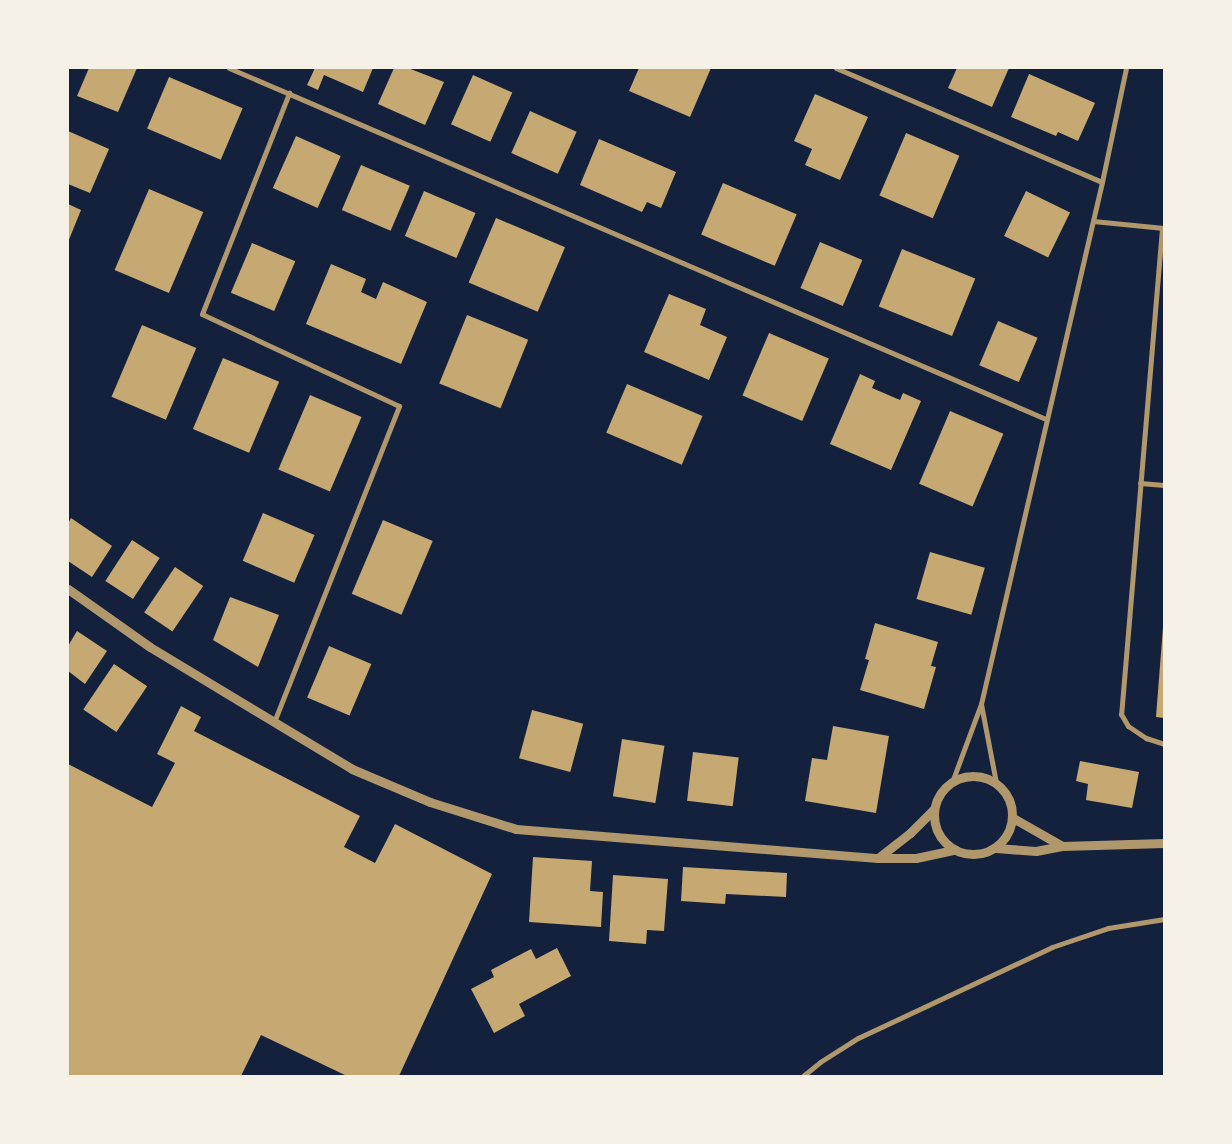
<!DOCTYPE html>
<html>
<head>
<meta charset="utf-8">
<style>
  body { margin:0 }
  #map { position:relative; width:1232px; height:1144px; overflow:hidden; background:#14213d; font-family:Lato,sans-serif }
  div>[style] { position:absolute }
  .building>* { inset:0; background:#c6a872; transform-origin:0 0 }
  .minor>* { height:5px; margin:-2.5px; padding:0 2.5px; transform-origin:2.5px; border-radius:2.5px; background:#b1986c }
  .tertiary>* { height:9px; margin:-4.5px; padding:0 4.5px; transform-origin:4.5px; border-radius:4.5px; background:#b1986c }
  .tertiary>.ring { margin:-4.5px; padding:0; box-sizing:content-box; background:none; border:9px solid #b1986c; border-radius:50% }
  span { translate:-50% -50%; white-space:nowrap; text-align:center; line-height:1.15; -webkit-text-stroke:5px #f6f1e7; paint-order:stroke }
  .frame { position:absolute; inset:0; border:69px solid #f6f1e7; pointer-events:none }
</style>
</head>
<body>
<div id="map">
  <div class="building">
    <i style="clip-path:polygon(89px 68px,137px 68px,118px 112px,77px 96px)"></i>
    <i style="clip-path:polygon(315px 68px,373px 68px,363px 92px,324px 75px,318px 90px,307px 85px)"></i>
    <i style="clip-path:polygon(394px 68px,408px 68px,444px 82px,425px 125px,378px 104px)"></i>
    <i style="clip-path:polygon(639px 68px,711px 68px,690px 117px,629px 91px)"></i>
    <i style="clip-path:polygon(957px 68px,1009px 68px,992px 107px,948px 88px)"></i>
    <i style="clip-path:polygon(1029px 74px,1095px 103px,1078px 141px,1058px 132px,1056px 136px,1011px 117px)"></i>
    <i style="left:473px;top:75px;width:43px;height:54px;rotate:24deg"></i>
    <i style="left:169px;top:77px;width:80px;height:56px;rotate:23deg"></i>
    <i style="clip-path:polygon(815px 94px,868px 117px,840px 180px,805px 165px,812px 149px,794px 141px)"></i>
    <i style="left:530px;top:111px;width:51px;height:46px;rotate:24deg"></i>
    <i style="clip-path:polygon(68px 131px,109px 149px,90px 193px,68px 184px)"></i>
    <i style="left:906px;top:133px;width:58px;height:68px;rotate:23deg"></i>
    <i style="left:296px;top:136px;width:49px;height:57px;rotate:24deg"></i>
    <i style="clip-path:polygon(599px 139px,676px 172px,661px 208px,647px 202px,642px 212px,580px 185px)"></i>
    <i style="left:361px;top:165px;width:53px;height:49px;rotate:23deg"></i>
    <i style="left:723px;top:183px;width:80px;height:56px;rotate:23deg"></i>
    <i style="left:149px;top:189px;width:59px;height:88px;rotate:23deg"></i>
    <i style="left:424px;top:191px;width:56px;height:49px;rotate:23deg"></i>
    <i style="left:1026px;top:191px;width:49px;height:50px;rotate:26deg"></i>
    <i style="clip-path:polygon(68px 204px,81px 210px,68px 242px)"></i>
    <i style="left:496px;top:218px;width:75px;height:70px;rotate:23deg"></i>
    <i style="left:820px;top:242px;width:46px;height:50px;rotate:23deg"></i>
    <i style="left:252px;top:243px;width:47px;height:54px;rotate:23deg"></i>
    <i style="left:902px;top:249px;width:79px;height:62px;rotate:22deg"></i>
    <i style="clip-path:polygon(331px 264px,366px 279px,361px 292px,376px 299px,383px 282px,427px 302px,401px 364px,306px 324px)"></i>
    <i style="clip-path:polygon(669px 294px,706px 309px,700px 325px,727px 337px,709px 380px,644px 352px)"></i>
    <i style="left:467px;top:315px;width:66px;height:74px;rotate:22deg"></i>
    <i style="left:998px;top:321px;width:43px;height:48px;rotate:23deg"></i>
    <i style="left:142px;top:325px;width:59px;height:78px;rotate:23deg"></i>
    <i style="left:769px;top:333px;width:65px;height:68px;rotate:23deg"></i>
    <i style="left:223px;top:358px;width:61px;height:77px;rotate:23deg"></i>
    <i style="clip-path:polygon(860px 374px,875px 381px,872px 388px,900px 400px,903px 393px,921px 401px,891px 470px,830px 444px)"></i>
    <i style="left:627px;top:384px;width:82px;height:53px;rotate:23deg"></i>
    <i style="left:310px;top:395px;width:56px;height:81px;rotate:23deg"></i>
    <i style="left:950px;top:411px;width:58px;height:79px;rotate:23deg"></i>
    <i style="left:263px;top:513px;width:56px;height:52px;rotate:23deg"></i>
    <i style="clip-path:polygon(71px 518px,112px 546px,92px 577px,68px 561px,68px 523px)"></i>
    <i style="left:383px;top:520px;width:54px;height:80px;rotate:23deg"></i>
    <i style="left:132px;top:540px;width:33px;height:49px;rotate:33deg"></i>
    <i style="left:930px;top:552px;width:57px;height:49px;rotate:16deg"></i>
    <i style="left:175px;top:567px;width:34px;height:55px;rotate:34deg"></i>
    <i style="clip-path:polygon(230px 597px,279px 615px,258px 667px,213px 640px)"></i>
    <i style="clip-path:polygon(875px 623px,938px 642px,931px 666px,936px 667px,924px 709px,860px 690px,869px 660px,865px 659px)"></i>
    <i style="clip-path:polygon(1163px 627px,1164px 627px,1164px 718px,1156px 717px)"></i>
    <i style="clip-path:polygon(77px 631px,107px 651px,85px 684px,68px 671px,68px 646px)"></i>
    <i style="left:329px;top:646px;width:46px;height:56px;rotate:23deg"></i>
    <i style="left:114px;top:664px;width:40px;height:55px;rotate:34deg"></i>
    <i style="clip-path:polygon(181px 706px,201px 717px,194px 731px,360px 816px,344px 847px,375px 863px,395px 824px,492px 874px,399px 1076px,347px 1076px,261px 1035px,241px 1076px,68px 1076px,68px 764px,152px 807px,175px 763px,157px 754px)"></i>
    <i style="left:532px;top:710px;width:53px;height:50px;rotate:15deg"></i>
    <i style="clip-path:polygon(833px 726px,889px 736px,876px 813px,805px 801px,812px 758px,827px 760px)"></i>
    <i style="left:622px;top:739px;width:43px;height:58px;rotate:9deg"></i>
    <i style="left:693px;top:752px;width:46px;height:49px;rotate:7deg"></i>
    <i style="clip-path:polygon(1080px 761px,1139px 772px,1132px 808px,1086px 800px,1088px 784px,1076px 781px)"></i>
    <i style="clip-path:polygon(533px 857px,592px 861px,590px 891px,603px 892px,601px 927px,529px 922px)"></i>
    <i style="clip-path:polygon(683px 867px,787px 873px,786px 897px,726px 894px,725px 904px,681px 901px)"></i>
    <i style="clip-path:polygon(613px 875px,668px 879px,664px 931px,647px 930px,646px 944px,609px 941px)"></i>
    <i style="clip-path:polygon(557px 948px,571px 976px,519px 1004px,525px 1016px,494px 1033px,471px 989px,494px 977px,491px 970px,531px 949px,536px 959px)"></i>
  </div>
  <div class="minor">
    <i style="left:229px;top:68px;width:889px;rotate:23.25deg"></i>
    <i style="left:836px;top:68px;width:289px;rotate:23.2deg"></i>
    <i style="left:1093px;top:221px;width:71px;rotate:5.6deg"></i>
    <i style="left:1162px;top:228px;width:488px;rotate:94.8deg"></i>
    <i style="left:1121px;top:714px;width:14px;rotate:60deg"></i>
    <i style="left:1128px;top:726px;width:22px;rotate:34deg"></i>
    <i style="left:1146px;top:738px;width:19px;rotate:18deg"></i>
    <i style="left:1140px;top:483px;width:24px;rotate:5deg"></i>
    <i style="left:981px;top:704px;width:80px;rotate:79.2deg"></i>
    <i style="left:274px;top:722px;width:340px;rotate:-68.4deg"></i>
    <i style="left:399px;top:406px;width:217px;rotate:-155deg"></i>
    <i style="left:202px;top:314px;width:238px;rotate:-68.5deg"></i>
    <i style="left:952px;top:782px;width:83px;rotate:-69.6deg"></i>
    <i style="left:981px;top:704px;width:536px;rotate:-76.95deg"></i>
    <i style="left:1102px;top:182px;width:116px;rotate:-78.1deg"></i>
    <i style="left:803px;top:1076px;width:22px;rotate:-39deg"></i>
    <i style="left:820px;top:1062px;width:45px;rotate:-32.3deg"></i>
    <i style="left:858px;top:1038px;width:214px;rotate:-25.1deg"></i>
    <i style="left:1052px;top:947px;width:59px;rotate:-18.7deg"></i>
    <i style="left:1108px;top:928px;width:57px;rotate:-9.1deg"></i>
  </div>
  <div class="tertiary">
    <i style="left:68px;top:589px;width:100px;rotate:35.3deg"></i>
    <i style="left:150px;top:647px;width:236px;rotate:31.1deg"></i>
    <i style="left:352px;top:769px;width:85px;rotate:22.9deg"></i>
    <i style="left:430px;top:802px;width:90px;rotate:17.4deg"></i>
    <i style="left:516px;top:829px;width:363px;rotate:4.6deg"></i>
    <i style="left:878px;top:858px;width:38px"></i>
    <i style="left:916px;top:858px;width:40px;rotate:-12deg"></i>
    <i class="ring" style="left:934px;top:776px;width:69px;height:69px"></i>
    <i style="left:1013px;top:818px;width:56px;rotate:29.7deg"></i>
    <i style="left:996px;top:848px;width:40px;rotate:4.3deg"></i>
    <i style="left:1036px;top:851px;width:26px;rotate:-11deg"></i>
    <i style="left:1062px;top:846px;width:102px;rotate:-1.7deg"></i>
    <i style="left:878px;top:858px;width:41px;rotate:-38deg"></i>
    <i style="left:910px;top:833px;width:34px;rotate:-45deg"></i>
  </div>
  <div class="frame"></div>
</div>
</body>
</html>
